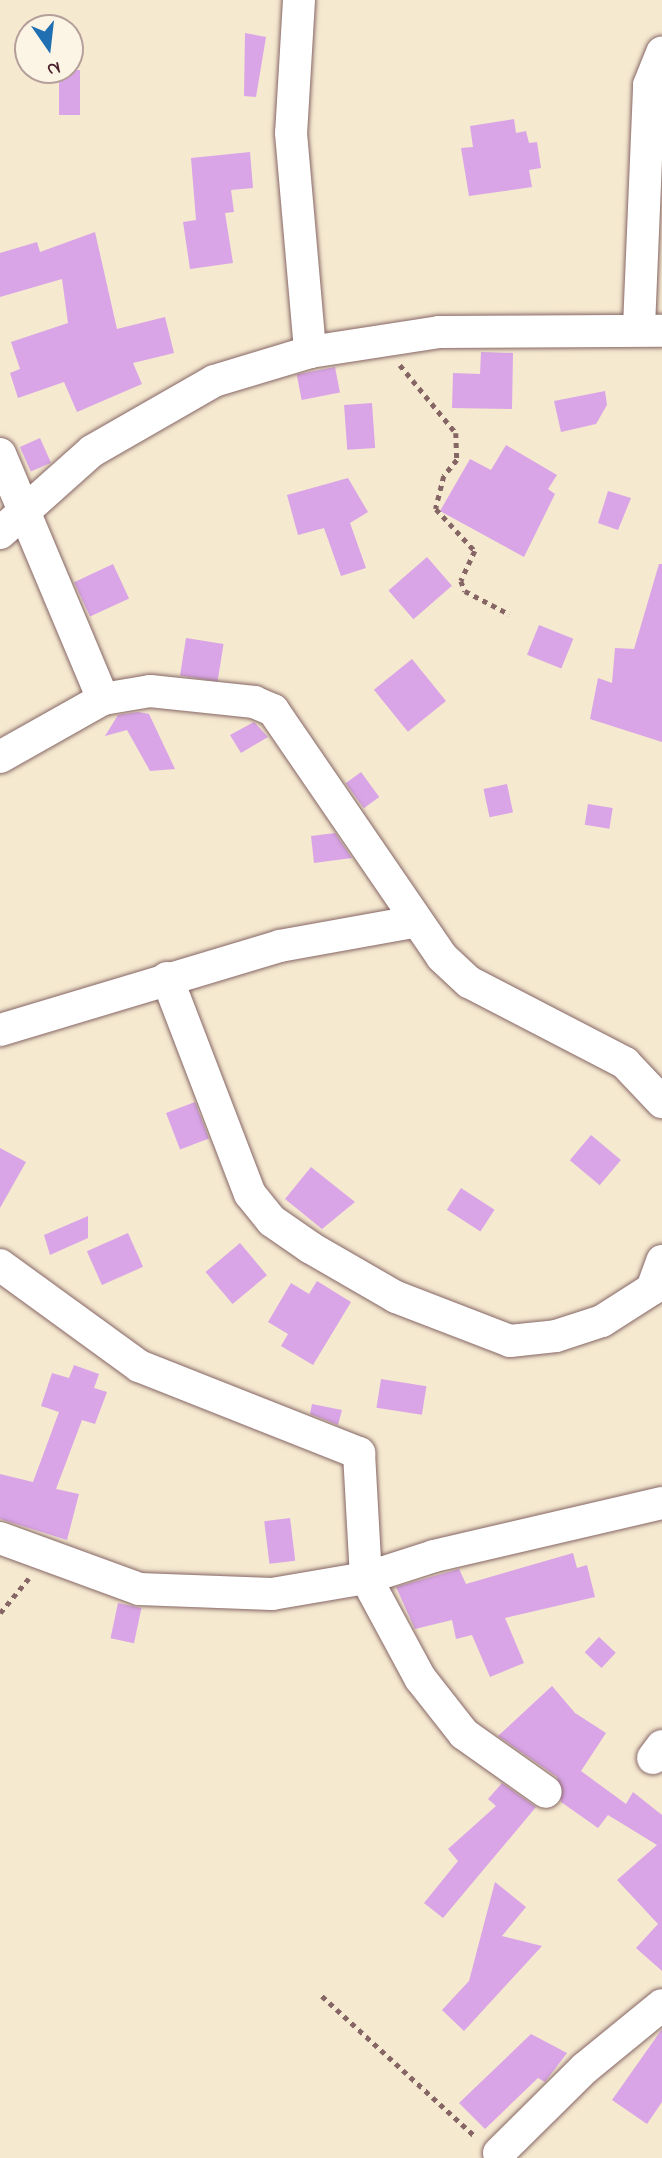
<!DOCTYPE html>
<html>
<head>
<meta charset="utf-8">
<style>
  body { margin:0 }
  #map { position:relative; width:662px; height:2158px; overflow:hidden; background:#f5e9d0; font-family:"Indie Flower",sans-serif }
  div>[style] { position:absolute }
  .building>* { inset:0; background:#d9a5e7; transform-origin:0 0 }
  .path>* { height:4.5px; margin-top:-2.25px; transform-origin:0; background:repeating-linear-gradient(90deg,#866665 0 5px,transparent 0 10px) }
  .roads { filter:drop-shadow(0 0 2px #866665) drop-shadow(0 0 2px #866665) }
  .street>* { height:32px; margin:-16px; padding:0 16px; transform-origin:16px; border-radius:16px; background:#fff }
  span { translate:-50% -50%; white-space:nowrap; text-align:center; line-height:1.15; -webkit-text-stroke:5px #fcf5e5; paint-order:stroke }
  .north { position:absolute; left:14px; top:14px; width:70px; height:70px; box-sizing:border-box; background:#fcf5e5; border:2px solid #b59f9b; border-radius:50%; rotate:166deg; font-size:19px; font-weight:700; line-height:28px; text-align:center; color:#4a1f2b }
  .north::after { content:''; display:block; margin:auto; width:24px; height:32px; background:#1f6fb2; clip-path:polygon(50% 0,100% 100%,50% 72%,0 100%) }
</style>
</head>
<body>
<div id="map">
  <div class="building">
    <i style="clip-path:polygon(245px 33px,266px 37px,256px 97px,244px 96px)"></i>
    <i style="left:59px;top:70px;width:21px;height:45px"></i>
    <i style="clip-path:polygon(514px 119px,516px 133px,526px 131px,529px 143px,537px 142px,541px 168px,529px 170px,532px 187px,469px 196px,461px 148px,473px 147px,470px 126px)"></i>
    <i style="clip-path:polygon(250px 152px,253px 188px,231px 190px,234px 212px,225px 213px,233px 263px,190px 269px,183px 222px,196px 220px,191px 158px)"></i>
    <i style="clip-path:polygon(95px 232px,117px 329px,165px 317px,174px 353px,133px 363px,142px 384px,77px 412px,64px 382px,18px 398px,10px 373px,20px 369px,11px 342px,68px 323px,62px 279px,0 297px,0 253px,37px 242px,40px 252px)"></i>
    <i style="clip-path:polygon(481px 352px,513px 353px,512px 409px,452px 408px,453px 373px,480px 374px)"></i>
    <i style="left:335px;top:367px;width:26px;height:39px;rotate:79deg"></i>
    <i style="clip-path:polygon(605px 391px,607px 405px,596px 424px,561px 432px,554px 401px)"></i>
    <i style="left:372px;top:403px;width:45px;height:28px;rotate:86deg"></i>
    <i style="left:40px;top:438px;width:27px;height:22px;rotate:66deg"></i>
    <i style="clip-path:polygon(506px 445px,557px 475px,548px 489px,555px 494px,524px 557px,440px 511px,470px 459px,491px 470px)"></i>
    <i style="clip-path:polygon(348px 478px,368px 512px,350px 523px,366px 568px,341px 576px,324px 528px,298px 535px,287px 495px)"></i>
    <i style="clip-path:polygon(608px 491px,631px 498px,618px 530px,598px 523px)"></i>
    <i style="left:427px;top:557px;width:38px;height:51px;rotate:49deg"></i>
    <i style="left:113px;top:564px;width:38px;height:43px;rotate:65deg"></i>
    <i style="clip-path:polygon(659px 564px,662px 564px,662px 742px,590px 719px,598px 678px,612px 683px,615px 648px,634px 649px)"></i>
    <i style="left:539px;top:625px;width:37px;height:32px;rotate:22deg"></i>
    <i style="left:186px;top:638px;width:38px;height:38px;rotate:9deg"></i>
    <i style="left:412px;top:659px;width:54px;height:49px;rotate:51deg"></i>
    <i style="clip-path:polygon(138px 712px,149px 714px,175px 769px,150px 771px,127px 730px,105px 736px,118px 715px)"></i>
    <i style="clip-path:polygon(254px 722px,268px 737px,241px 753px,230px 735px)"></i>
    <i style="left:361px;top:772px;width:31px;height:19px;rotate:54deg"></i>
    <i style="left:507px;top:784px;width:29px;height:24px;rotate:78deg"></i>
    <i style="left:588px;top:804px;width:25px;height:21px;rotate:9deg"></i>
    <i style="clip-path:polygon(335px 833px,352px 858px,314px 863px,311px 836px)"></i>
    <i style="left:195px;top:1102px;width:39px;height:31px;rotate:69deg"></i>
    <i style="left:591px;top:1135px;width:39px;height:33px;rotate:40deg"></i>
    <i style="clip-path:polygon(0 1148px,26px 1162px,0 1208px)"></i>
    <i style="clip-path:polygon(311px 1167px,355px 1202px,322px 1229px,285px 1199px)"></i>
    <i style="left:461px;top:1188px;width:40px;height:26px;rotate:33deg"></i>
    <i style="clip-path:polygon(88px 1216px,88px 1238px,50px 1255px,44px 1235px)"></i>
    <i style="left:128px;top:1233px;width:37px;height:45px;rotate:66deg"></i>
    <i style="left:240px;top:1243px;width:42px;height:45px;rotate:50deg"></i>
    <i style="clip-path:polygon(317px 1281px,351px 1302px,313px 1365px,281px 1346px,288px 1334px,268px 1322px,291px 1283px,309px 1294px)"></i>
    <i style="clip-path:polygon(74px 1365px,99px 1374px,94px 1388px,107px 1392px,95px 1424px,82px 1420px,56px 1489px,79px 1494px,67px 1540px,0 1519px,0 1474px,33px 1482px,59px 1412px,41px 1406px,52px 1373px,69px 1378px)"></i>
    <i style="left:381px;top:1379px;width:46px;height:29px;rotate:9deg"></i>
    <i style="clip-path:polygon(312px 1404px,342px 1410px,338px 1425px,310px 1414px)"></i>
    <i style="left:290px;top:1518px;width:43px;height:26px;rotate:83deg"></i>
    <i style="clip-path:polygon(573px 1553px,577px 1568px,587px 1565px,595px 1597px,505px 1618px,524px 1663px,490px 1677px,472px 1635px,456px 1639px,452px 1620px,415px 1629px,396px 1587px,459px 1569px,466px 1584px)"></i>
    <i style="left:118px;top:1603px;width:24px;height:36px;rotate:12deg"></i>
    <i style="left:599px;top:1637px;width:23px;height:21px;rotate:43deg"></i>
    <i style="clip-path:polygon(552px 1686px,575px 1713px,606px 1733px,581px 1771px,626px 1804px,633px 1792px,662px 1815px,662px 1971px,636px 1948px,658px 1924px,617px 1880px,657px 1845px,608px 1815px,598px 1828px,561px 1802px,557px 1777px,498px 1736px)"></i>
    <i style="clip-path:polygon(502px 1783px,536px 1807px,443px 1918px,424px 1903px,458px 1861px,448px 1849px,496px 1806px,488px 1799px)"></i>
    <i style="clip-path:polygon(495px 1882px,526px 1907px,502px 1936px,542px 1946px,464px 2031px,442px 2010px,469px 1981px)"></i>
    <i style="clip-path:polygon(662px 2029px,662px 2102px,647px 2124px,612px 2100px)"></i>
    <i style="clip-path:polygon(531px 2034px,567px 2053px,545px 2082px,538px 2078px,485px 2129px,459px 2103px)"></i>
  </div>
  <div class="path">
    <i style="left:400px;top:365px;width:88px;rotate:50.5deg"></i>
    <i style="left:456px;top:433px;width:27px;rotate:88deg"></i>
    <i style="left:457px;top:460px;width:21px;rotate:129deg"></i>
    <i style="left:444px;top:476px;width:34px;rotate:104deg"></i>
    <i style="left:436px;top:509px;width:57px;rotate:47.1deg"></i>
    <i style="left:475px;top:551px;width:33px;rotate:115deg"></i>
    <i style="left:461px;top:581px;width:11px;rotate:68deg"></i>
    <i style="left:465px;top:591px;width:50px;rotate:27.6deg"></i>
    <i style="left:0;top:1613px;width:45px;rotate:-50.4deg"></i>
    <i style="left:322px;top:1996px;width:209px;rotate:42.5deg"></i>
  </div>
  <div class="roads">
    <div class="street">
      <i style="left:299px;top:0;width:133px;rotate:93.4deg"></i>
      <i style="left:291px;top:133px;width:220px;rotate:85deg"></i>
      <i style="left:639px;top:327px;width:242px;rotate:-87.6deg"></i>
      <i style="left:649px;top:85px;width:35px;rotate:-68deg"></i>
      <i style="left:0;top:454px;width:266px;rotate:67.2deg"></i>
      <i style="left:0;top:533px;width:123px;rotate:-41.7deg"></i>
      <i style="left:92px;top:451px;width:141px;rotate:-29.8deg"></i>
      <i style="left:214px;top:381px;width:100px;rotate:-16.8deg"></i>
      <i style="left:310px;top:352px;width:131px;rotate:-8.8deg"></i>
      <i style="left:439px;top:332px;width:223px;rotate:-0.3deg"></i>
      <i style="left:0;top:757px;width:118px;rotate:-29.4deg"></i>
      <i style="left:103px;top:699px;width:48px;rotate:-9.7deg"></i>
      <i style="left:150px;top:691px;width:105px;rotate:6deg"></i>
      <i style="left:254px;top:702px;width:21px;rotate:23deg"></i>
      <i style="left:273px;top:710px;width:299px;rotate:55.6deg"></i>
      <i style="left:442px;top:957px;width:37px;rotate:43deg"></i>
      <i style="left:469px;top:982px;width:176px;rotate:27.4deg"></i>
      <i style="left:625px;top:1063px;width:54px;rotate:46.5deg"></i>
      <i style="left:167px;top:978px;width:231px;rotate:69deg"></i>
      <i style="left:250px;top:1194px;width:35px;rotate:51deg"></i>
      <i style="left:272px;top:1221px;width:47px;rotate:34.7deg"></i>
      <i style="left:311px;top:1248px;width:98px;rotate:30deg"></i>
      <i style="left:396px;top:1297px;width:122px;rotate:21.1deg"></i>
      <i style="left:510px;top:1341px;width:46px;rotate:-6.2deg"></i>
      <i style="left:556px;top:1336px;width:48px;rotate:-18.1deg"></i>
      <i style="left:602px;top:1321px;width:59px;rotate:-32.6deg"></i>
      <i style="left:652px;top:1289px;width:30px;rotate:-70deg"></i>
      <i style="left:0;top:1030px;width:292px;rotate:-16.7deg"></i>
      <i style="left:280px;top:946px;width:136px;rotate:-10.2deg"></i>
      <i style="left:0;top:1265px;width:172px;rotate:36deg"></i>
      <i style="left:139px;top:1366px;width:237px;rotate:21.6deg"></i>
      <i style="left:359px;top:1453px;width:125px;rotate:86.8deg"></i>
      <i style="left:366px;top:1578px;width:114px;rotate:61.6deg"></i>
      <i style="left:420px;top:1678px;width:71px;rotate:51.8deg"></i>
      <i style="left:464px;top:1734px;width:100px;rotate:35.3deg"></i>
      <i style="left:0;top:1538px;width:148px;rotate:20.1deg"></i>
      <i style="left:139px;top:1589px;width:133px;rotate:2.2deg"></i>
      <i style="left:272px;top:1594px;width:95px;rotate:-9.7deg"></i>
      <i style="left:366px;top:1578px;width:71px;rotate:-17.9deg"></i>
      <i style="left:434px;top:1556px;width:234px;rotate:-13.1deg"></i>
      <i style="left:653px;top:1758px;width:15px;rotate:-53deg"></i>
      <i style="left:499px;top:2153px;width:121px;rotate:-44.7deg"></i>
      <i style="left:585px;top:2068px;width:99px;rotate:-39.3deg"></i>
    </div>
  </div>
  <div class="north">N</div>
</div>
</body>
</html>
